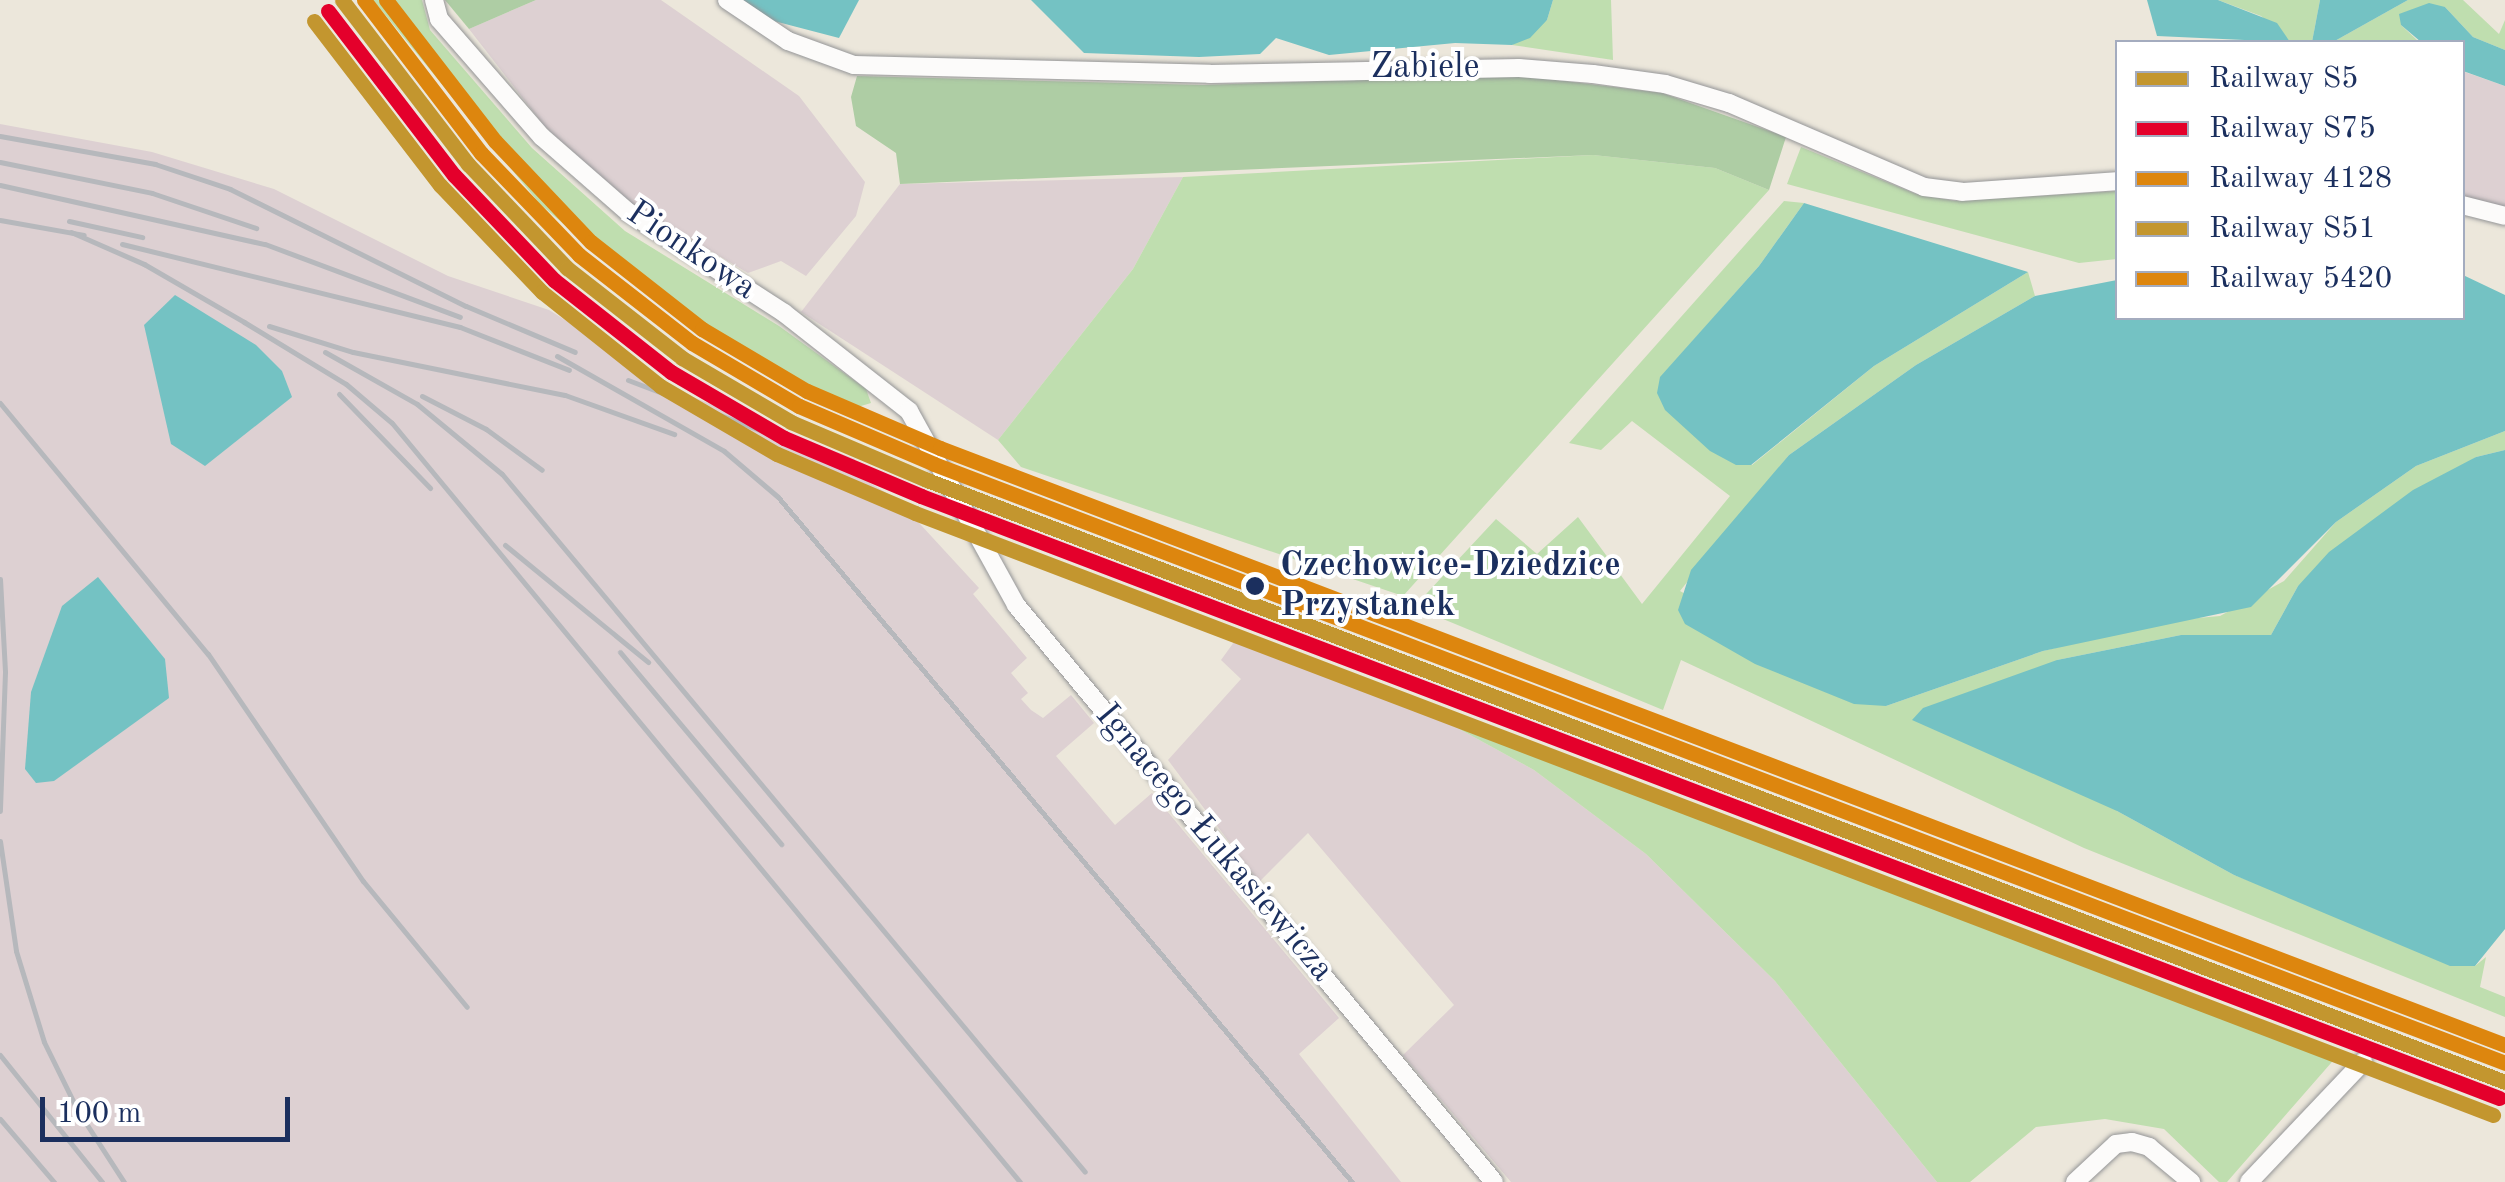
<!DOCTYPE html>
<html>
<head>
<meta charset="utf-8">
<style>
  body { margin:0 }
  #map { position:relative; width:2505px; height:1182px; overflow:hidden; background:#ece7db; font-family:"Old Standard TT",serif }
  div>[style] { position:absolute }
  .industrial>* { inset:0; background:#ddd0d2 }
  .green>* { inset:0; background:#bfdeaf }
  .forest>* { inset:0; background:#aecda4 }
  .water>* { inset:0; background:#74c2c3 }
  .roads { filter:drop-shadow(0 0 2px #949597) drop-shadow(0 0 2px #949597) }
  .minor>* { height:18px; margin:-9px; padding:0 9px; transform-origin:9px; border-radius:9px; background:#fcfbfa }
  .rail>* { height:5px; margin:-2.5px; padding:0 2.5px; transform-origin:2.5px; border-radius:2.5px; background:#b6b8bc }
  .rail-1>* { height:15px; margin:-7.5px; padding:0 7.5px; transform-origin:7.5px; border-radius:7.5px; background:#c3962f }
  .rail-2>* { height:15px; margin:-7.5px; padding:0 7.5px; transform-origin:7.5px; border-radius:7.5px; background:#e4002b }
  .rail-3>* { height:15px; margin:-7.5px; padding:0 7.5px; transform-origin:7.5px; border-radius:7.5px; background:#dd860e }
  .rail-4>* { height:15px; margin:-7.5px; padding:0 7.5px; transform-origin:7.5px; border-radius:7.5px; background:#c3962f }
  .rail-5>* { height:15px; margin:-7.5px; padding:0 7.5px; transform-origin:7.5px; border-radius:7.5px; background:#dd860e }
  .dots>* { width:28px; height:28px; translate:-50% -50%; box-sizing:border-box; border:5px solid #fff; border-radius:50% }
  span { translate:-50% -50%; white-space:nowrap; text-align:center; line-height:1.15; -webkit-text-stroke:8px #fff; paint-order:stroke }
  .street-label { font-size:35px; color:#1b2f5e }
  .stop-label { font-size:35px; color:#1b2f5e; font-weight:700 }
  .left { translate:0 -50%; text-align:left }
  .legend { position:absolute; left:2115px; top:40px; width:350px; height:280px; box-sizing:border-box; background:#fff; border:2px solid #a4acbf; margin:0; padding:12px 18px; list-style:none; font-size:30px; color:#1b2f5e }
  .legend li { display:flex; align-items:center; gap:20px; height:50px }
  .legend b { width:50px; border:2px solid #a4acbf }
  .scale { position:absolute; left:40px; top:1097px; width:250px; height:45px; box-sizing:border-box; border:5px solid #1b2f5e; border-top:0; padding-left:12px; font-size:30px; line-height:35px; white-space:nowrap; color:#1b2f5e; -webkit-text-stroke:8px #fff; paint-order:stroke }
</style>
</head>
<body>
<div id="map">
  <div class="industrial">
    <i style="clip-path:polygon(536px 0,661px 0,799px 96px,865px 182px,856px 216px,806px 276px,781px 261px,748px 273px,635px 206px,546px 128px,469px 29px)"></i>
    <i style="clip-path:polygon(2462px 71px,2505px 86px,2505px 210px,2463px 198px)"></i>
    <i style="clip-path:polygon(0 124px,152px 152px,274px 189px,448px 276px,549px 310px,682px 393px,855px 459px,851px 472px,897px 499px,979px 588px,973px 594px,1027px 658px,1011px 673px,1028px 693px,1021px 699px,1031px 710px,1043px 718px,1071px 695px,1094px 723px,1056px 756px,1115px 825px,1152px 793px,1339px 1018px,1299px 1054px,1401px 1182px,0 1182px)"></i>
    <i style="clip-path:polygon(1183px 177px,1133px 269px,998px 440px,801px 312px,900px 184px)"></i>
    <i style="clip-path:polygon(1242px 631px,1381px 686px,1534px 770px,1646px 854px,1775px 981px,1937px 1182px,1511px 1182px,1403px 1055px,1454px 1005px,1308px 833px,1259px 882px,1168px 760px,1241px 679px,1221px 660px)"></i>
  </div>
  <div class="green">
    <i style="clip-path:polygon(373px 0,422px 0,430px 30px,532px 148px,625px 231px,779px 326px,866px 389px,871px 403px,851px 409px,772px 370px,627px 278px,540px 204px)"></i>
    <i style="clip-path:polygon(1553px 0,1611px 0,1613px 60px,1512px 45px,1547px 20px)"></i>
    <i style="clip-path:polygon(2218px 0,2320px 0,2312px 42px,2290px 42px,2261px 16px)"></i>
    <i style="clip-path:polygon(2408px 0,2463px 0,2499px 34px,2505px 20px,2505px 50px,2473px 37px,2445px 7px,2401px 25px,2418px 41px,2333px 42px)"></i>
    <i style="clip-path:polygon(1801px 147px,1916px 194px,1955px 201px,2117px 191px,2117px 259px,2079px 263px,1787px 184px)"></i>
    <i style="clip-path:polygon(1593px 155px,1715px 168px,1769px 190px,1403px 596px,1021px 467px,998px 440px,1133px 269px,1183px 177px)"></i>
    <i style="clip-path:polygon(1784px 201px,1804px 203px,1759px 266px,1660px 378px,1752px 465px,1874px 366px,2028px 272px,2035px 296px,1916px 365px,1789px 455px,1680px 591px,1886px 706px,2043px 651px,2164px 621px,2220px 616px,2284px 581px,2336px 522px,2416px 466px,2505px 431px,2505px 450px,2476px 457px,2298px 586px,2271px 635px,2181px 635px,2057px 660px,2117px 811px,2234px 875px,2475px 966px,2486px 957px,2480px 987px,2505px 997px,2505px 1017px,2084px 848px,1681px 660px,1663px 710px,1414px 607px,1496px 519px,1537px 554px,1578px 517px,1642px 604px,1730px 496px,1632px 421px,1601px 450px,1569px 443px)"></i>
    <i style="clip-path:polygon(1381px 686px,2338px 1055px,2227px 1182px,2219px 1182px,2164px 1129px,2105px 1119px,2036px 1127px,1970px 1182px,1937px 1182px,1775px 981px,1646px 854px,1534px 770px)"></i>
  </div>
  <div class="forest">
    <i style="clip-path:polygon(445px 0,536px 0,469px 29px)"></i>
    <i style="clip-path:polygon(1516px 75px,1662px 93px,1786px 137px,1769px 190px,1715px 168px,1593px 155px,900px 184px,896px 153px,856px 126px,851px 97px,857px 76px,1203px 85px)"></i>
  </div>
  <div class="water">
    <i style="clip-path:polygon(743px 0,859px 0,839px 38px,770px 20px)"></i>
    <i style="clip-path:polygon(1031px 0,1553px 0,1547px 20px,1530px 38px,1512px 45px,1455px 43px,1329px 55px,1276px 38px,1260px 54px,1199px 57px,1084px 53px)"></i>
    <i style="clip-path:polygon(2147px 0,2218px 0,2277px 23px,2290px 42px,2157px 36px)"></i>
    <i style="clip-path:polygon(2320px 0,2408px 0,2333px 42px,2312px 42px)"></i>
    <i style="clip-path:polygon(2429px 3px,2445px 7px,2473px 37px,2505px 50px,2505px 86px,2463px 71px,2462px 42px,2421px 42px,2401px 25px,2399px 14px)"></i>
    <i style="clip-path:polygon(1804px 203px,2028px 272px,1874px 366px,1751px 465px,1736px 465px,1710px 451px,1665px 410px,1657px 393px,1660px 377px,1759px 266px)"></i>
    <i style="clip-path:polygon(2463px 275px,2505px 295px,2505px 431px,2416px 466px,2336px 522px,2251px 607px,2043px 651px,1886px 706px,1854px 704px,1755px 664px,1685px 624px,1678px 610px,1691px 570px,1789px 455px,1916px 365px,2035px 296px,2117px 280px,2118px 318px,2462px 318px)"></i>
    <i style="clip-path:polygon(175px 295px,256px 345px,282px 371px,292px 397px,205px 466px,171px 444px,144px 325px)"></i>
    <i style="clip-path:polygon(2505px 450px,2505px 929px,2475px 966px,2450px 966px,2234px 875px,2117px 811px,1912px 720px,1923px 708px,2057px 660px,2181px 635px,2271px 635px,2298px 586px,2329px 552px,2413px 490px,2476px 457px)"></i>
    <i style="clip-path:polygon(98px 577px,165px 659px,169px 698px,54px 781px,36px 783px,25px 769px,31px 692px,62px 606px)"></i>
  </div>
  <div class="roads">
    <div class="minor">
      <i style="left:434px;top:0;width:20px;rotate:75deg"></i>
      <i style="left:439px;top:19px;width:157px;rotate:48.9deg"></i>
      <i style="left:542px;top:137px;width:114px;rotate:41.1deg"></i>
      <i style="left:628px;top:212px;width:186px;rotate:32.9deg"></i>
      <i style="left:784px;top:313px;width:159px;rotate:38.1deg"></i>
      <i style="left:909px;top:411px;width:222px;rotate:61.1deg"></i>
      <i style="left:1016px;top:605px;width:749px;rotate:50.36deg"></i>
      <i style="left:727px;top:0;width:73px;rotate:33.9deg"></i>
      <i style="left:788px;top:41px;width:70px;rotate:20deg"></i>
      <i style="left:854px;top:65px;width:356px;rotate:1.4deg"></i>
      <i style="left:1210px;top:74px;width:309px;rotate:-1.1deg"></i>
      <i style="left:1519px;top:68px;width:74px;rotate:4.6deg"></i>
      <i style="left:1593px;top:74px;width:73px;rotate:7.9deg"></i>
      <i style="left:1665px;top:84px;width:67px;rotate:16.5deg"></i>
      <i style="left:1729px;top:103px;width:212px;rotate:23.3deg"></i>
      <i style="left:1924px;top:187px;width:38px;rotate:7deg"></i>
      <i style="left:1962px;top:192px;width:156px;rotate:-4deg"></i>
      <i style="left:2462px;top:205px;width:44px;rotate:14.3deg"></i>
      <i style="left:2075px;top:1182px;width:56px;rotate:-42.8deg"></i>
      <i style="left:2116px;top:1144px;width:16px;rotate:-7deg"></i>
      <i style="left:2132px;top:1142px;width:18px;rotate:16deg"></i>
      <i style="left:2149px;top:1147px;width:55px;rotate:39.8deg"></i>
      <i style="left:2249px;top:1182px;width:166px;rotate:-46.5deg"></i>
    </div>
  </div>
  <div class="rail">
    <i style="left:0;top:136px;width:158px;rotate:10.2deg"></i>
    <i style="left:155px;top:164px;width:79px;rotate:18.4deg"></i>
    <i style="left:230px;top:189px;width:263px;rotate:26.4deg"></i>
    <i style="left:466px;top:306px;width:118px;rotate:22.9deg"></i>
    <i style="left:0;top:162px;width:155px;rotate:11.5deg"></i>
    <i style="left:152px;top:193px;width:110px;rotate:18.6deg"></i>
    <i style="left:0;top:185px;width:271px;rotate:12.6deg"></i>
    <i style="left:265px;top:244px;width:208px;rotate:20.5deg"></i>
    <i style="left:0;top:220px;width:85px;rotate:10.1deg"></i>
    <i style="left:69px;top:221px;width:75px;rotate:12.4deg"></i>
    <i style="left:71px;top:232px;width:80px;rotate:23.7deg"></i>
    <i style="left:144px;top:264px;width:116px;rotate:30.1deg"></i>
    <i style="left:244px;top:322px;width:119px;rotate:31.3deg"></i>
    <i style="left:346px;top:384px;width:60px;rotate:40.3deg"></i>
    <i style="left:392px;top:423px;width:985px;rotate:50.4deg"></i>
    <i style="left:122px;top:244px;width:348px;rotate:13.8deg"></i>
    <i style="left:460px;top:327px;width:117px;rotate:21.5deg"></i>
    <i style="left:269px;top:326px;width:88px;rotate:17.2deg"></i>
    <i style="left:353px;top:352px;width:216px;rotate:11.5deg"></i>
    <i style="left:565px;top:395px;width:116px;rotate:19.7deg"></i>
    <i style="left:325px;top:352px;width:106px;rotate:29.5deg"></i>
    <i style="left:417px;top:404px;width:110px;rotate:39.5deg"></i>
    <i style="left:502px;top:474px;width:909px;rotate:50.13deg"></i>
    <i style="left:557px;top:356px;width:192px;rotate:29.6deg"></i>
    <i style="left:724px;top:451px;width:71px;rotate:40.4deg"></i>
    <i style="left:778px;top:497px;width:894px;rotate:50.04deg"></i>
    <i style="left:628px;top:380px;width:240px;rotate:20.8deg"></i>
    <i style="left:339px;top:394px;width:131px;rotate:45.9deg"></i>
    <i style="left:422px;top:396px;width:72px;rotate:27.3deg"></i>
    <i style="left:486px;top:429px;width:69px;rotate:36.2deg"></i>
    <i style="left:0;top:403px;width:326px;rotate:50.4deg"></i>
    <i style="left:208px;top:654px;width:275px;rotate:55.7deg"></i>
    <i style="left:363px;top:881px;width:163px;rotate:50.5deg"></i>
    <i style="left:505px;top:545px;width:185px;rotate:39.3deg"></i>
    <i style="left:0;top:579px;width:93px;rotate:86.9deg"></i>
    <i style="left:5px;top:672px;width:139px;rotate:92.1deg"></i>
    <i style="left:620px;top:652px;width:251px;rotate:50deg"></i>
    <i style="left:0;top:841px;width:111px;rotate:81.7deg"></i>
    <i style="left:16px;top:951px;width:95px;rotate:72.9deg"></i>
    <i style="left:44px;top:1042px;width:77px;rotate:63.8deg"></i>
    <i style="left:78px;top:1111px;width:85px;rotate:57.1deg"></i>
    <i style="left:0;top:1055px;width:163px;rotate:51.2deg"></i>
    <i style="left:0;top:1119px;width:83px;rotate:49.4deg"></i>
  </div>
  <div class="rail-1">
    <i style="left:342px;top:0;width:207px;rotate:52.5deg"></i>
    <i style="left:468px;top:164px;width:144px;rotate:46.4deg"></i>
    <i style="left:567px;top:268px;width:146px;rotate:38deg"></i>
    <i style="left:682px;top:358px;width:126px;rotate:30.4deg"></i>
    <i style="left:791px;top:422px;width:148px;rotate:23.1deg"></i>
    <i style="left:927px;top:480px;width:1689px;rotate:20.88deg"></i>
  </div>
  <div class="rail-2">
    <i style="left:328px;top:11px;width:207px;rotate:52.5deg"></i>
    <i style="left:454px;top:175px;width:145px;rotate:46.4deg"></i>
    <i style="left:554px;top:280px;width:149px;rotate:38.2deg"></i>
    <i style="left:671px;top:372px;width:131px;rotate:30.3deg"></i>
    <i style="left:784px;top:438px;width:149px;rotate:22.9deg"></i>
    <i style="left:921px;top:496px;width:1689px;rotate:20.88deg"></i>
  </div>
  <div class="rail-3">
    <i style="left:364px;top:0;width:193px;rotate:52.6deg"></i>
    <i style="left:481px;top:153px;width:141px;rotate:46.1deg"></i>
    <i style="left:579px;top:255px;width:143px;rotate:37.9deg"></i>
    <i style="left:692px;top:343px;width:124px;rotate:30.5deg"></i>
    <i style="left:799px;top:406px;width:147px;rotate:23.2deg"></i>
    <i style="left:934px;top:464px;width:1681px;rotate:20.87deg"></i>
  </div>
  <div class="rail-4">
    <i style="left:314px;top:21px;width:207px;rotate:52.5deg"></i>
    <i style="left:440px;top:185px;width:148px;rotate:46.4deg"></i>
    <i style="left:542px;top:292px;width:151px;rotate:38.5deg"></i>
    <i style="left:660px;top:386px;width:135px;rotate:30.2deg"></i>
    <i style="left:777px;top:454px;width:150px;rotate:23.1deg"></i>
    <i style="left:915px;top:513px;width:1689px;rotate:20.88deg"></i>
  </div>
  <div class="rail-5">
    <i style="left:386px;top:0;width:178px;rotate:52.3deg"></i>
    <i style="left:495px;top:141px;width:139px;rotate:46.5deg"></i>
    <i style="left:591px;top:242px;width:141px;rotate:38.1deg"></i>
    <i style="left:702px;top:329px;width:122px;rotate:30.6deg"></i>
    <i style="left:807px;top:391px;width:145px;rotate:23.2deg"></i>
    <i style="left:940px;top:448px;width:1675px;rotate:20.88deg"></i>
  </div>
  <div class="dots">
    <i style="left:1255px;top:586px;background:#1b2f5e"></i>
  </div>
  <div class="street-label">
    <span style="left:1425px;top:68px">Zabiele</span>
    <span style="left:691px;top:251px;rotate:34deg">Pionkowa</span>
    <span style="left:1214px;top:843px;rotate:50deg">Ignacego Łukasiewicza</span>
  </div>
  <div class="stop-label">
    <span class="left" style="left:1280px;top:586px">Czechowice-Dziedzice<br>Przystanek</span>
  </div>
  <ul class="legend">
  <li><b style="height:12px;background:#c3962f"></b>Railway S5</li>
  <li><b style="height:12px;background:#e4002b"></b>Railway S75</li>
  <li><b style="height:12px;background:#dd860e"></b>Railway 4128</li>
  <li><b style="height:12px;background:#c3962f"></b>Railway S51</li>
  <li><b style="height:12px;background:#dd860e"></b>Railway 5420</li>
  </ul>
  <div class="scale">100 m</div>
</div>
</body>
</html>
